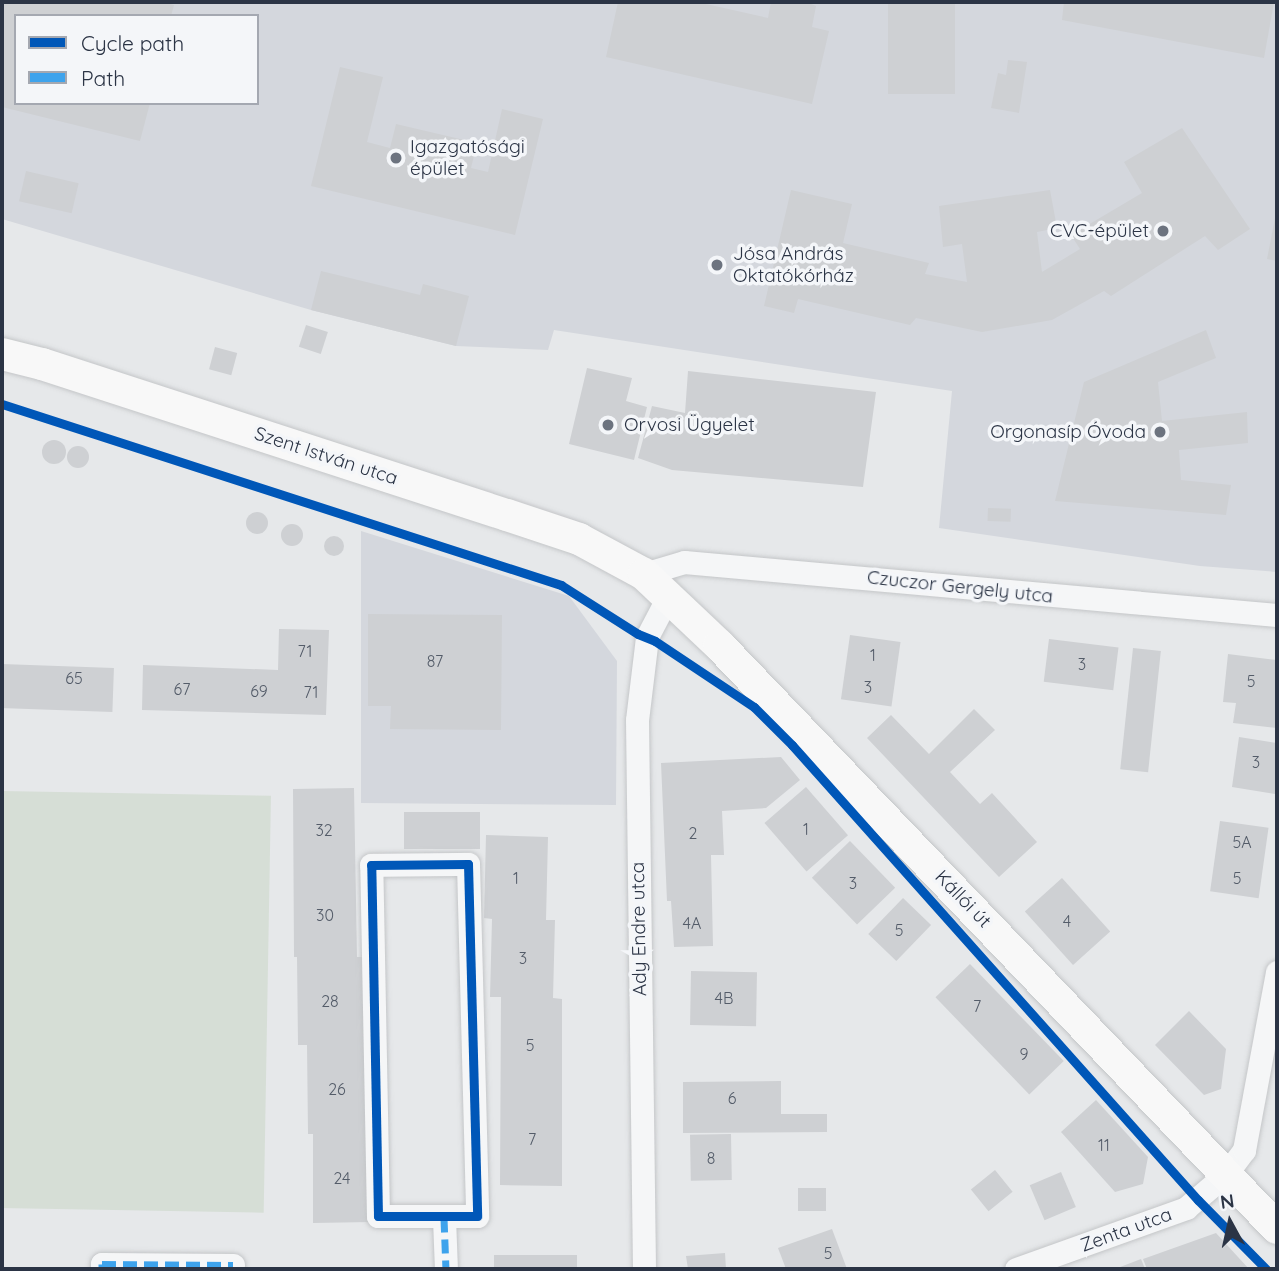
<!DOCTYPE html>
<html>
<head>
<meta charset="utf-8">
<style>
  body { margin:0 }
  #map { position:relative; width:1279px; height:1271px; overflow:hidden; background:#e6e8ea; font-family:Quicksand,sans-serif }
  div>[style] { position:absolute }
  .built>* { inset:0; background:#d4d7dd }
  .green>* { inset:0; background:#d6ded6; transform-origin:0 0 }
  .building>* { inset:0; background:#ced0d3; transform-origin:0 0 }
  .round { border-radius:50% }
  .roads { filter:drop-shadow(0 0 2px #c4c6c8) drop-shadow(0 0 2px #c4c6c8) }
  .street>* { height:23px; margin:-11.5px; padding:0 11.5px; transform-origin:11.5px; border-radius:11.5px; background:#f5f6f7 }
  .secondary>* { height:32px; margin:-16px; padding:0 16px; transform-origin:16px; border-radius:16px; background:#f8f8f8 }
  .quiet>* { height:7px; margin-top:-3.5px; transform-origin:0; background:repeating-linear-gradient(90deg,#3ea3ec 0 14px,transparent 0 21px) }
  .cycleway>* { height:9px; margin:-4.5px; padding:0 4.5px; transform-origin:4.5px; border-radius:4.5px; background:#0057b8 }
  .dots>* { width:19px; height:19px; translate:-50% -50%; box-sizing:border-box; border:4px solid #f4f6f9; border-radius:50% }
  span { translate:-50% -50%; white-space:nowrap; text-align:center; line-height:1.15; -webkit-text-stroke:7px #f4f6f9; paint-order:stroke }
  .number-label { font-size:16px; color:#545c69 }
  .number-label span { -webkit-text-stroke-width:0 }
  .poi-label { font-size:19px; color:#2b3445 }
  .left { translate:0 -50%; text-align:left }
  .right { translate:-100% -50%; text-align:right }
  .street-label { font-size:19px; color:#2b3445 }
  .frame { position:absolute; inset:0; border:4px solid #2b3445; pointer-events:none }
  .legend { position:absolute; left:14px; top:14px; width:245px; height:91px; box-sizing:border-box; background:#f4f6f9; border:2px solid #a4a8b1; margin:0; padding:9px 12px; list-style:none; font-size:21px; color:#2b3445 }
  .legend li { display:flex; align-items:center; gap:14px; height:35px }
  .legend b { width:35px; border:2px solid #a4a8b1 }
  .north { position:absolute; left:1195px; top:1187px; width:70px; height:70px; -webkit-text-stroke:5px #f4f6f9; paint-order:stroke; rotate:352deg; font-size:19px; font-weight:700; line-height:28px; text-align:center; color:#2b3445 }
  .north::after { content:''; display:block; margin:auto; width:24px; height:32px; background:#2b3445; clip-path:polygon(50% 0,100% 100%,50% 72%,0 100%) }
</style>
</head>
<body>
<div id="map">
  <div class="built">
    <i style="clip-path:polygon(evenodd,2px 2px,1277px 2px,1277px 572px,1200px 566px,939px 528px,952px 391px,554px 330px,548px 350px,456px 346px,311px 310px,2px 219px,2px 2px,16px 16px,257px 16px,257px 103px,16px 103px,16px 16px)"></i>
    <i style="clip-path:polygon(361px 531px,569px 596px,617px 661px,616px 805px,361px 803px)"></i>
  </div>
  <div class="green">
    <i style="left:2px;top:791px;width:269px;height:417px;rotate:1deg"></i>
  </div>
  <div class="building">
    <i style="clip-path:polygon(2px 2px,162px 2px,174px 5px,171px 16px,16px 16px,16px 103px,150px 103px,140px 141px,2px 107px)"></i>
    <i style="clip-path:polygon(618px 2px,697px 2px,768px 18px,771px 2px,806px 2px,816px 6px,812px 27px,829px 31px,812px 104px,606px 57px)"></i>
    <i style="left:888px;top:2px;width:67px;height:92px"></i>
    <i style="clip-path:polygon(1064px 2px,1274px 2px,1264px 58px,1062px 20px)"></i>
    <i style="clip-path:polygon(1008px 60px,1027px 62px,1019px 113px,991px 108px,998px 73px,1006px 75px)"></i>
    <i style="clip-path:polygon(340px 67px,383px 77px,367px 142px,390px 148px,396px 124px,477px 143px,471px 168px,488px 172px,502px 109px,543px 119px,515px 235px,311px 186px)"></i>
    <i style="clip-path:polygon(1182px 128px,1250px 229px,1218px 250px,1205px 236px,1111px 296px,1104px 291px,1052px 320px,982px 332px,916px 318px,910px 325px,798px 299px,794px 313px,764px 306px,791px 190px,852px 204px,843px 243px,929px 263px,925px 274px,967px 282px,962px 244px,943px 247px,939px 206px,1050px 190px,1057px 228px,1037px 232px,1042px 272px,1080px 249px,1071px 235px,1142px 193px,1124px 162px)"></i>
    <i style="left:26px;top:171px;width:54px;height:31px;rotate:13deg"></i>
    <i style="clip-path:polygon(1276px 213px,1277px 213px,1277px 261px,1267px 259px)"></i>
    <i style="clip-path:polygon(321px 271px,420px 295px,423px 284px,469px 296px,456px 346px,311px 310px)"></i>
    <i style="left:306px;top:325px;width:23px;height:23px;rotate:18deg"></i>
    <i style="clip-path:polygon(1206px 330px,1216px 358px,1158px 382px,1162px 421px,1247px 412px,1248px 443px,1179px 450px,1181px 480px,1231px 485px,1226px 515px,1055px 501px,1084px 382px)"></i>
    <i style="left:215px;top:347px;width:23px;height:23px;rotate:15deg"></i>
    <i style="clip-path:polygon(587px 368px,632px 378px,626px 401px,647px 407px,634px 460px,569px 444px)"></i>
    <i style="clip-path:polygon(688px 371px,876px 392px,863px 487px,672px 470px,638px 458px,652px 406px,685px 413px)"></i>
    <i class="round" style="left:42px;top:440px;width:24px;height:24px"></i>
    <i class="round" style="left:67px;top:446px;width:22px;height:22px"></i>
    <i style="left:988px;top:508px;width:23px;height:13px;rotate:2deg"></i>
    <i class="round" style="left:246px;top:512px;width:22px;height:22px"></i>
    <i class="round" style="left:281px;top:524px;width:22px;height:22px"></i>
    <i class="round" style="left:324px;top:536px;width:20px;height:20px"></i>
    <i style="clip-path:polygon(368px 614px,502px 615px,501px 730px,390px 729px,391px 706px,368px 706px)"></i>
    <i style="clip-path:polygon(279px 629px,329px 630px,326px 715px,142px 710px,143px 665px,278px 670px)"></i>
    <i style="left:850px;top:635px;width:51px;height:65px;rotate:8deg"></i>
    <i style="left:1049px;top:639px;width:70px;height:43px;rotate:7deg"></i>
    <i style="left:1133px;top:648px;width:28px;height:122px;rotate:6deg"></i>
    <i style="clip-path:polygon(1228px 654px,1277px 660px,1277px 728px,1233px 723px,1236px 703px,1223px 702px)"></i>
    <i style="left:2px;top:664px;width:112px;height:44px;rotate:2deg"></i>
    <i style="clip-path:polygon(974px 709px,995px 730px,950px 772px,980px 804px,992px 793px,1037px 842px,999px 877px,867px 738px,891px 715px,929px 754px)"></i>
    <i style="clip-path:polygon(1239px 737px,1277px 743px,1275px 794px,1232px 787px)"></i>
    <i style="clip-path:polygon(781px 757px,800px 780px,766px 808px,722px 811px,724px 855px,711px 855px,713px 946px,674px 947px,671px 901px,667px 901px,661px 763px)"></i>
    <i style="left:806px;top:787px;width:64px;height:55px;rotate:49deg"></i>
    <i style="clip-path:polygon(354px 788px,357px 957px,362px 957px,371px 1222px,313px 1223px,313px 1134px,308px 1134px,307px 1045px,298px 1045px,297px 957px,294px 957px,293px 789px)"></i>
    <i style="left:404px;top:812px;width:76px;height:37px"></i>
    <i style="left:1220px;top:821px;width:49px;height:71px;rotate:8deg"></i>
    <i style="clip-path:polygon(486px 835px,548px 837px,546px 920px,555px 920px,553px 998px,562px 999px,562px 1186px,500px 1185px,501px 997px,490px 997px,492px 919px,484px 918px)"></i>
    <i style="left:850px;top:841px;width:65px;height:53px;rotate:46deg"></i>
    <i style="left:1062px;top:878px;width:72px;height:50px;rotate:48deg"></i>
    <i style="left:903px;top:898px;width:39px;height:50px;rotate:44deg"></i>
    <i style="left:970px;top:964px;width:135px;height:48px;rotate:46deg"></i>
    <i style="left:691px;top:971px;width:66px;height:54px;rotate:1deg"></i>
    <i style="clip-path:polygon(1189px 1011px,1226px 1049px,1221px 1089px,1204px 1095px,1155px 1045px)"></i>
    <i style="clip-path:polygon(781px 1081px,781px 1114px,827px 1114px,827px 1132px,683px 1133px,683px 1082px)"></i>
    <i style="clip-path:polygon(1096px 1100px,1148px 1157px,1143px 1184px,1115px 1192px,1061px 1132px)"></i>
    <i style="left:731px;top:1134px;width:46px;height:41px;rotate:89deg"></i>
    <i style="left:995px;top:1170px;width:28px;height:31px;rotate:51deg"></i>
    <i style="left:1061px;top:1172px;width:38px;height:34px;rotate:67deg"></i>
    <i style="left:798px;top:1188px;width:28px;height:23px"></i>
    <i style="clip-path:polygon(832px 1229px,847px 1269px,786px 1269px,778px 1248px)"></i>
    <i style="clip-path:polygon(1216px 1233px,1249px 1269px,1147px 1269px,1143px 1259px)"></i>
    <i style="clip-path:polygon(725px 1253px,726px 1269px,688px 1269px,686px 1256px)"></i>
    <i style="left:577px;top:1255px;width:14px;height:83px;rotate:90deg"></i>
    <i style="clip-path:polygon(1141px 1259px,1145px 1269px,1115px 1269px)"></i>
  </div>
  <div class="roads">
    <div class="street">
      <i style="left:644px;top:574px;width:42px;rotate:-16.7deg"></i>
      <i style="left:684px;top:562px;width:595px;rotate:5.11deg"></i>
      <i style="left:468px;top:864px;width:352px;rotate:88.5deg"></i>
      <i style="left:477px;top:1216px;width:99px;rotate:180deg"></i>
      <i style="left:378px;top:1216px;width:351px;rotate:-91.1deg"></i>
      <i style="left:371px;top:865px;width:97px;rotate:-0.6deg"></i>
      <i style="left:444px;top:1218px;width:51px;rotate:87.8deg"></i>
      <i style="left:102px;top:1269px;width:5px;rotate:-90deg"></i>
      <i style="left:102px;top:1264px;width:131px;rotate:0.4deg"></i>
      <i style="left:644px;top:1269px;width:549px;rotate:-90.73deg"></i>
      <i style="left:637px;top:720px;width:84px;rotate:-83.1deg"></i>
      <i style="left:647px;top:637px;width:47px;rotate:-62.4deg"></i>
      <i style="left:1016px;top:1269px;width:181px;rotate:-19.7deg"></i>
      <i style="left:1186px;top:1208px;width:52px;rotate:-40.4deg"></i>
      <i style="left:1226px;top:1174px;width:30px;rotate:-53deg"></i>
      <i style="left:1244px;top:1150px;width:181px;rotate:-79.5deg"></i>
    </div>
    <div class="secondary">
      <i style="left:2px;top:354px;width:41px;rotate:14deg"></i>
      <i style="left:42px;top:364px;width:489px;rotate:18deg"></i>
      <i style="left:507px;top:515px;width:76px;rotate:18.4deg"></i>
      <i style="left:579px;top:539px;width:74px;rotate:28.3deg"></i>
      <i style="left:644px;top:574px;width:103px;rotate:43.4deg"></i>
      <i style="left:719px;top:645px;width:807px;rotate:46.26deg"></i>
    </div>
  </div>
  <div class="quiet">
    <i style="left:444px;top:1218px;width:51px;rotate:87.8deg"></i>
    <i style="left:102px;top:1269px;width:5px;rotate:-90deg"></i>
    <i style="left:102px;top:1264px;width:131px;rotate:0.4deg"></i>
  </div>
  <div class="cycleway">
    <i style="left:2px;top:404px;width:588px;rotate:17.94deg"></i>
    <i style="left:561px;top:585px;width:91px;rotate:32.5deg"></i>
    <i style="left:638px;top:634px;width:18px;rotate:22deg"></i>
    <i style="left:655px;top:641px;width:119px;rotate:33.7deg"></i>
    <i style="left:754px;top:707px;width:54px;rotate:45deg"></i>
    <i style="left:792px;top:745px;width:610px;rotate:48.26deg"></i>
    <i style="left:1198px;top:1200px;width:97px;rotate:45.4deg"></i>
    <i style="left:468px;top:864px;width:352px;rotate:88.5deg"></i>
    <i style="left:477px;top:1216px;width:99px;rotate:180deg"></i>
    <i style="left:378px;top:1216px;width:351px;rotate:-91.1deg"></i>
    <i style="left:371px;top:865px;width:97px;rotate:-0.6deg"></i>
  </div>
  <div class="dots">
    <i style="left:396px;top:158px;background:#6c737f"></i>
    <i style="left:1163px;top:231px;background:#6c737f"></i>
    <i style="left:717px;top:265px;background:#6c737f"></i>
    <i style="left:608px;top:425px;background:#6c737f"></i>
    <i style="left:1160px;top:432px;background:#6c737f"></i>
  </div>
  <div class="number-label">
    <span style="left:305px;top:651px">71</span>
    <span style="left:873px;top:655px">1</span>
    <span style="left:435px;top:661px">87</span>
    <span style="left:1082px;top:664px">3</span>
    <span style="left:74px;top:678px">65</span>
    <span style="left:1251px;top:681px">5</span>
    <span style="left:868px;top:687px">3</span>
    <span style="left:182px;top:689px">67</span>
    <span style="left:259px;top:691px">69</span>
    <span style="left:311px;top:692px">71</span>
    <span style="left:1256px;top:762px">3</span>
    <span style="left:806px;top:829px">1</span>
    <span style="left:324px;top:830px">32</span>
    <span style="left:693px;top:833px">2</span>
    <span style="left:1242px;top:842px">5A</span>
    <span style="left:516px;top:878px">1</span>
    <span style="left:1237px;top:878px">5</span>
    <span style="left:853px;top:883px">3</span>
    <span style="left:325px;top:915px">30</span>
    <span style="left:1067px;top:921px">4</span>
    <span style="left:692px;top:923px">4A</span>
    <span style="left:899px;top:930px">5</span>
    <span style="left:523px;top:958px">3</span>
    <span style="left:724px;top:998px">4B</span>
    <span style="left:330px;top:1001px">28</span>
    <span style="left:977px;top:1006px">7</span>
    <span style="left:530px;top:1045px">5</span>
    <span style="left:1024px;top:1054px">9</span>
    <span style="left:337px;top:1089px">26</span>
    <span style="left:732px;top:1098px">6</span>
    <span style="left:532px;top:1139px">7</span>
    <span style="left:1104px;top:1145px">11</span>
    <span style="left:711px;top:1158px">8</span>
    <span style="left:342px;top:1178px">24</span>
    <span style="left:828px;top:1253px">5</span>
  </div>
  <div class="poi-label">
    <span class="left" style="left:410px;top:158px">Igazgatósági<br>épület</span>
    <span class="right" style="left:1149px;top:231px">CVC-épület</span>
    <span class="left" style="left:733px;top:265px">Jósa András<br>Oktatókórház</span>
    <span class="left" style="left:624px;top:425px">Orvosi Ügyelet</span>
    <span class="right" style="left:1146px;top:432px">Orgonasíp Óvoda</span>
  </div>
  <div class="street-label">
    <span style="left:326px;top:456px;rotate:18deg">Szent István utca</span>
    <span style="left:960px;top:587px;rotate:6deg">Czuczor Gergely utca</span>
    <span style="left:963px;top:899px;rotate:46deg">Kállói út</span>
    <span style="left:639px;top:929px;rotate:-91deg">Ady Endre utca</span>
    <span style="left:1126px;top:1230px;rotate:-20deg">Zenta utca</span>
  </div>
  <div class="frame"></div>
  <ul class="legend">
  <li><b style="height:9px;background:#0057b8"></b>Cycle path</li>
  <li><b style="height:9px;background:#3ea3ec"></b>Path</li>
  </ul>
  <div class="north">N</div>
</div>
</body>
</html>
